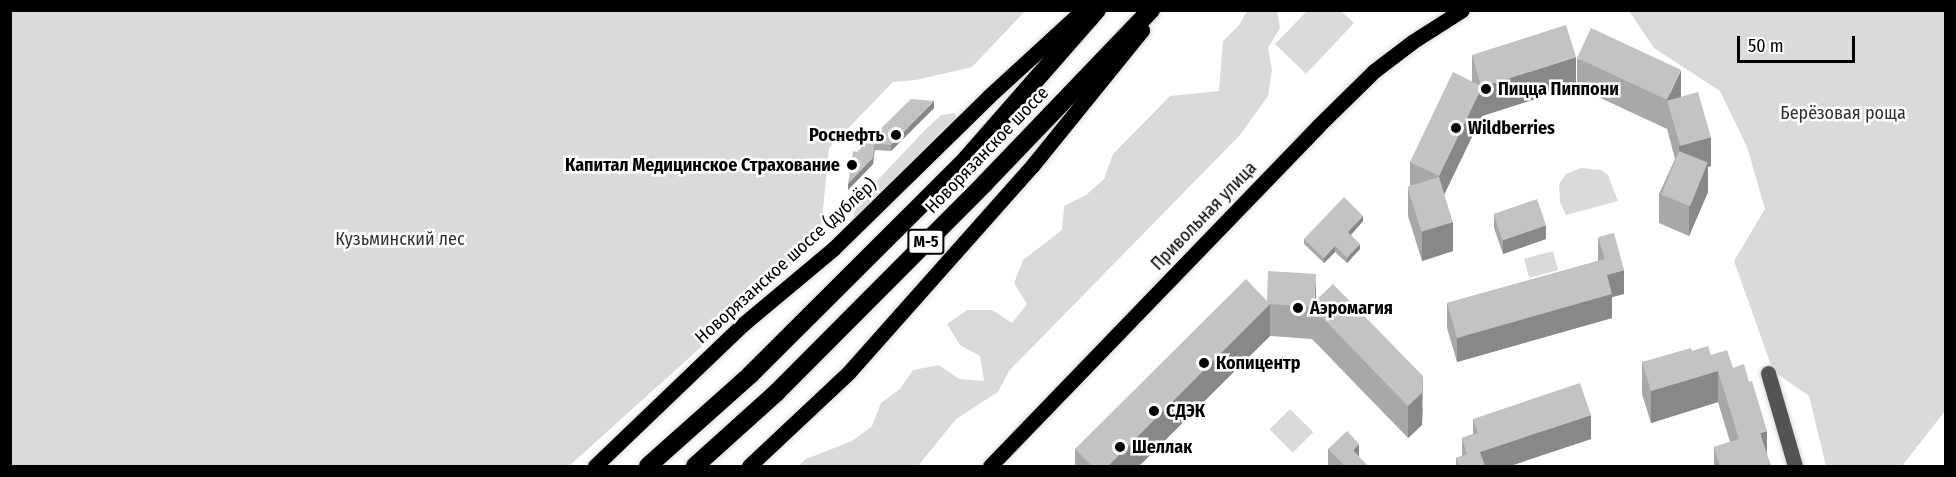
<!DOCTYPE html>
<html>
<head>
<meta charset="utf-8">
<style>
  body { margin:0 }
  #map { position:relative; width:1956px; height:477px; overflow:hidden; background:#fff; font-family:"Fira Sans Condensed",sans-serif }
  div>[style] { position:absolute }
  .green>* { inset:0; background:#dadada; transform-origin:0 0 }
  .roads { filter:drop-shadow(0 0 2px #dbdbdb) drop-shadow(0 0 2px #dbdbdb) }
  .minor>* { height:15px; margin:-7.5px; padding:0 7.5px; transform-origin:7.5px; border-radius:7.5px; background:#535353 }
  .major>* { height:15px; margin:-7.5px; padding:0 7.5px; transform-origin:7.5px; border-radius:7.5px; background:#000 }
  .highway>* { height:18px; margin:-9px; padding:0 9px; transform-origin:9px; border-radius:9px; background:#000 }
  .wall>* { inset:0; background:#a8a8a8 }
  .shaded-wall>* { inset:0; background:#888 }
  .building>* { inset:0; background:#c3c3c3; transform-origin:0 0 }
  .dots>* { width:16px; height:16px; translate:-50% -50%; box-sizing:border-box; border:3px solid #fff; border-radius:50% }
  span { translate:-50% -50%; white-space:nowrap; text-align:center; line-height:1.15; -webkit-text-stroke:5px #fff; paint-order:stroke }
  .shield-label span { padding:2px 4px; background:#fff; border:2px solid; border-radius:4px; -webkit-text-stroke-width:0 }
  .shield-label { font-size:16px; color:#000; font-weight:700 }
  .poi-label { font-size:18px; color:#000; font-weight:700 }
  .left { translate:0 -50%; text-align:left }
  .right { translate:-100% -50%; text-align:right }
  .park-label { font-size:18px; color:#313131 }
  .street-label { font-size:18px; color:#000 }
  .frame { position:absolute; inset:0; border:12px solid #000; pointer-events:none }
  .scale { position:absolute; left:1737px; top:36px; width:118px; height:27px; box-sizing:border-box; border:3px solid #000; border-top:0; padding-left:8px; font-size:18px; line-height:21px; white-space:nowrap; color:#000; -webkit-text-stroke:4px #fff; paint-order:stroke }
</style>
</head>
<body>
<div id="map">
  <div class="green">
    <i style="clip-path:polygon(10px 11px,11px 10px,1025px 11px,972px 67px,916px 80px,893px 82px,829px 148px,820px 240px,569px 466px,11px 466px)"></i>
    <i style="clip-path:polygon(1247px 11px,1277px 11px,1280px 28px,1268px 48px,1272px 70px,1268px 96px,1240px 135px,1009px 371px,998px 392px,956px 419px,918px 466px,798px 466px,806px 459px,852px 441px,872px 426px,881px 403px,900px 389px,913px 370px,939px 365px,959px 379px,984px 381px,980px 356px,960px 345px,947px 324px,967px 310px,992px 310px,1012px 323px,1027px 304px,1014px 283px,1023px 260px,1062px 230px,1064px 206px,1086px 195px,1104px 179px,1113px 154px,1170px 96px,1219px 91px,1223px 41px,1240px 24px)"></i>
    <i style="clip-path:polygon(1307px 11px,1341px 11px,1354px 23px,1306px 74px,1275px 44px)"></i>
    <i style="clip-path:polygon(1629px 11px,1945px 11px,1945px 411px,1902px 466px,1826px 466px,1809px 396px,1773px 371px,1734px 261px,1765px 209px,1747px 147px,1720px 91px,1654px 48px)"></i>
    <i style="clip-path:polygon(955px 113px,957px 118px,853px 219px,856px 203px,924px 131px,941px 115px)"></i>
    <i style="clip-path:polygon(1581px 168px,1601px 170px,1608px 175px,1618px 201px,1566px 215px,1560px 202px,1559px 184px,1566px 174px)"></i>
    <i style="left:1553px;top:251px;width:20px;height:30px;rotate:75deg"></i>
    <i style="left:1290px;top:409px;width:33px;height:29px;rotate:45deg"></i>
  </div>
  <div class="roads">
    <div class="minor">
      <i style="left:1768px;top:373px;width:97px;rotate:73.8deg"></i>
    </div>
    <div class="major">
      <i style="left:595px;top:466px;width:204px;rotate:-43.8deg"></i>
      <i style="left:742px;top:325px;width:119px;rotate:-39.9deg"></i>
      <i style="left:833px;top:249px;width:217px;rotate:-44.4deg"></i>
      <i style="left:988px;top:97px;width:129px;rotate:-42.5deg"></i>
      <i style="left:749px;top:466px;width:137px;rotate:-43.2deg"></i>
      <i style="left:849px;top:372px;width:276px;rotate:-48.4deg"></i>
      <i style="left:1032px;top:166px;width:175px;rotate:-51deg"></i>
      <i style="left:990px;top:466px;width:472px;rotate:-46deg"></i>
      <i style="left:1318px;top:126px;width:78px;rotate:-44.5deg"></i>
      <i style="left:1374px;top:71px;width:48px;rotate:-37.3deg"></i>
      <i style="left:1412px;top:42px;width:59px;rotate:-32.6deg"></i>
    </div>
    <div class="highway">
      <i style="left:648px;top:466px;width:137px;rotate:-41.7deg"></i>
      <i style="left:750px;top:375px;width:299px;rotate:-44.9deg"></i>
      <i style="left:962px;top:164px;width:205px;rotate:-48.8deg"></i>
      <i style="left:695px;top:466px;width:109px;rotate:-42deg"></i>
      <i style="left:776px;top:393px;width:296px;rotate:-45.1deg"></i>
      <i style="left:985px;top:183px;width:240px;rotate:-46.2deg"></i>
    </div>
  </div>
  <div class="wall">
    <i style="clip-path:polygon(1472px 55px,1576px 86px,1482px 116px,1444px 195px,1453px 251px,1422px 261px,1408px 216px,1408px 187px,1410px 186px,1410px 162px,1472px 82px)"></i>
    <i style="clip-path:polygon(1577px 58px,1681px 97px,1711px 166px,1708px 167px,1708px 192px,1689px 236px,1659px 223px,1659px 194px,1675px 159px,1667px 129px,1577px 87px)"></i>
    <i style="clip-path:polygon(934px 108px,891px 151px,875px 150px,873px 164px,848px 190px,857px 152px)"></i>
    <i style="clip-path:polygon(1494px 214px,1546px 239px,1503px 254px,1494px 228px)"></i>
    <i style="clip-path:polygon(1363px 221px,1351px 235px,1360px 249px,1347px 263px,1335px 252px,1324px 263px,1304px 244px,1304px 239px)"></i>
    <i style="clip-path:polygon(1598px 237px,1624px 294px,1612px 297px,1612px 318px,1457px 362px,1447px 328px,1447px 303px,1598px 261px)"></i>
    <i style="clip-path:polygon(1316px 300px,1423px 408px,1422px 425px,1408px 438px,1312px 339px,1270px 336px,1139px 466px,1075px 466px,1075px 449px,1267px 301px)"></i>
    <i style="clip-path:polygon(1692px 351px,1711px 355px,1733px 368px,1767px 455px,1771px 466px,1714px 466px,1714px 447px,1730px 442px,1718px 402px,1651px 423px,1642px 394px,1642px 362px)"></i>
    <i style="clip-path:polygon(1473px 419px,1591px 439px,1510px 466px,1456px 466px,1456px 458px,1462px 456px,1462px 438px,1473px 434px)"></i>
    <i style="clip-path:polygon(1328px 449px,1359px 457px,1367px 466px,1328px 466px)"></i>
  </div>
  <div class="shaded-wall">
    <i style="clip-path:polygon(1576px 57px,1576px 86px,1482px 116px,1439px 205px,1439px 176px,1482px 87px)"></i>
    <i style="clip-path:polygon(1681px 70px,1681px 99px,1667px 101px,1667px 130px,1667px 100px)"></i>
    <i style="clip-path:polygon(934px 101px,934px 108px,891px 151px,891px 145px)"></i>
    <i style="clip-path:polygon(1711px 137px,1711px 166px,1708px 167px,1708px 192px,1689px 236px,1689px 207px,1679px 175px,1679px 146px)"></i>
    <i style="clip-path:polygon(875px 144px,873px 164px,848px 190px,848px 184px)"></i>
    <i style="clip-path:polygon(1363px 216px,1363px 221px,1348px 238px,1348px 232px)"></i>
    <i style="clip-path:polygon(1453px 222px,1453px 251px,1422px 261px,1422px 232px)"></i>
    <i style="clip-path:polygon(1546px 225px,1546px 239px,1503px 254px,1503px 239px)"></i>
    <i style="clip-path:polygon(1360px 244px,1360px 249px,1347px 263px,1347px 258px)"></i>
    <i style="clip-path:polygon(1335px 246px,1335px 252px,1324px 263px,1324px 258px)"></i>
    <i style="clip-path:polygon(1624px 270px,1624px 294px,1612px 297px,1612px 318px,1457px 362px,1457px 338px,1607px 275px)"></i>
    <i style="clip-path:polygon(1316px 274px,1316px 306px,1314px 309px)"></i>
    <i style="clip-path:polygon(1270px 304px,1270px 336px,1139px 466px,1108px 466px)"></i>
    <i style="clip-path:polygon(1718px 371px,1718px 402px,1651px 423px,1651px 391px)"></i>
    <i style="clip-path:polygon(1423px 376px,1422px 425px,1408px 438px,1408px 406px)"></i>
    <i style="clip-path:polygon(1591px 415px,1591px 439px,1510px 466px,1480px 466px,1480px 452px)"></i>
    <i style="clip-path:polygon(1767px 431px,1767px 462px,1760px 433px)"></i>
    <i style="clip-path:polygon(1359px 444px,1359px 462px,1353px 450px)"></i>
  </div>
  <div class="building">
    <i style="clip-path:polygon(1566px 25px,1576px 57px,1482px 87px,1439px 176px,1410px 162px,1453px 72px,1481px 86px,1472px 55px)"></i>
    <i style="left:1591px;top:28px;width:99px;height:33px;rotate:25deg"></i>
    <i style="left:1698px;top:92px;width:47px;height:32px;rotate:74deg"></i>
    <i style="clip-path:polygon(911px 99px,934px 101px,891px 145px,875px 144px,873px 158px,848px 184px,853px 151px,857px 152px)"></i>
    <i style="left:1679px;top:151px;width:31px;height:47px;rotate:22deg"></i>
    <i style="left:1439px;top:177px;width:47px;height:33px;rotate:73deg"></i>
    <i style="clip-path:polygon(1344px 197px,1363px 216px,1348px 232px,1360px 244px,1347px 258px,1335px 246px,1324px 258px,1304px 239px)"></i>
    <i style="left:1537px;top:199px;width:28px;height:46px;rotate:71deg"></i>
    <i style="clip-path:polygon(1614px 233px,1624px 270px,1607px 275px,1612px 294px,1457px 338px,1447px 303px,1605px 259px,1598px 237px)"></i>
    <i style="clip-path:polygon(1268px 271px,1316px 274px,1314px 302px,1333px 284px,1423px 376px,1422px 393px,1408px 406px,1312px 307px,1270px 304px,1108px 466px,1092px 466px,1075px 449px,1246px 279px,1267px 301px)"></i>
    <i style="clip-path:polygon(1708px 346px,1711px 355px,1727px 350px,1733px 368px,1744px 364px,1749px 382px,1752px 381px,1767px 431px,1760px 433px,1771px 466px,1720px 466px,1714px 447px,1739px 439px,1718px 371px,1651px 391px,1642px 362px,1691px 348px,1692px 351px)"></i>
    <i style="clip-path:polygon(1580px 383px,1591px 415px,1480px 452px,1485px 466px,1459px 466px,1456px 458px,1467px 454px,1462px 438px,1478px 433px,1473px 419px)"></i>
    <i style="clip-path:polygon(1347px 431px,1359px 444px,1353px 450px,1367px 465px,1365px 466px,1341px 466px,1343px 464px,1328px 449px)"></i>
  </div>
  <div class="dots">
    <i style="left:1486px;top:89px;background:#000"></i>
    <i style="left:1456px;top:128px;background:#000"></i>
    <i style="left:896px;top:135px;background:#000"></i>
    <i style="left:852px;top:165px;background:#000"></i>
    <i style="left:1298px;top:308px;background:#000"></i>
    <i style="left:1204px;top:363px;background:#000"></i>
    <i style="left:1154px;top:411px;background:#000"></i>
    <i style="left:1120px;top:447px;background:#000"></i>
  </div>
  <div class="shield-label">
    <span style="left:926px;top:242px">М-5</span>
  </div>
  <div class="poi-label">
    <span class="left" style="left:1498px;top:89px">Пицца Пиппони</span>
    <span class="left" style="left:1468px;top:128px">Wildberries</span>
    <span class="right" style="left:884px;top:135px">Роснефть</span>
    <span class="right" style="left:840px;top:165px">Капитал Медицинское Страхование</span>
    <span class="left" style="left:1310px;top:308px">Аэромагия</span>
    <span class="left" style="left:1216px;top:363px">Копицентр</span>
    <span class="left" style="left:1166px;top:411px">СДЭК</span>
    <span class="left" style="left:1132px;top:447px">Шеллак</span>
  </div>
  <div class="park-label">
    <span style="left:1843px;top:113px">Берёзовая роща</span>
    <span style="left:400px;top:239px">Кузьминский лес</span>
  </div>
  <div class="street-label">
    <span style="left:987px;top:150px;rotate:-46deg">Новорязанское шоссе</span>
    <span style="left:1204px;top:216px;rotate:-46deg">Привольная улица</span>
    <span style="left:786px;top:261px;rotate:-42deg">Новорязанское шоссе (дублёр)</span>
  </div>
  <div class="frame"></div>
  <div class="scale">50 m</div>
</div>
</body>
</html>
